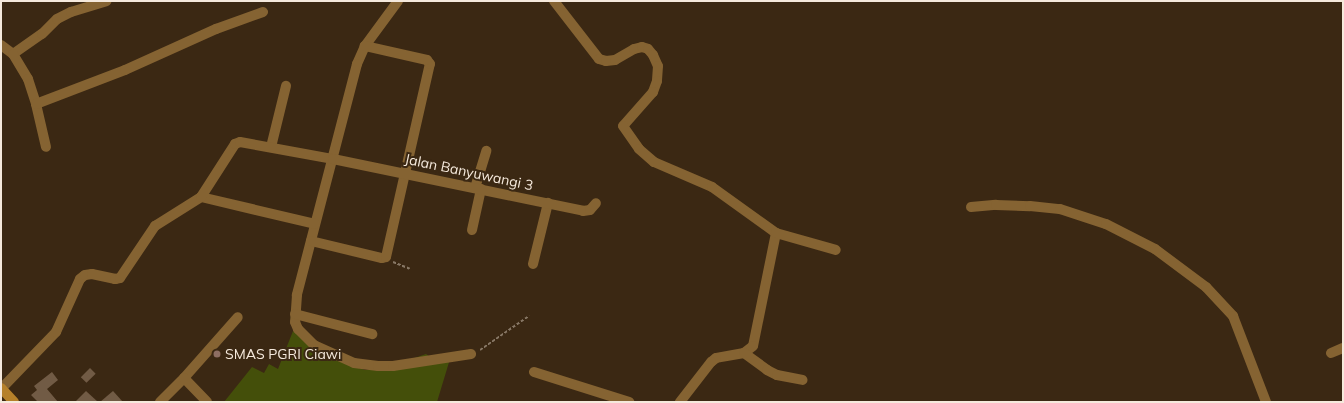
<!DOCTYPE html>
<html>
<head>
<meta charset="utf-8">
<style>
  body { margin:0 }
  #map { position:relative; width:1344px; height:403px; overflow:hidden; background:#3b2813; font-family:Mulish,sans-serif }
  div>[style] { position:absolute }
  .green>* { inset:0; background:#444f0a }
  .building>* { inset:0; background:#715b45; transform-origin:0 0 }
  .path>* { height:2px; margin-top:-1px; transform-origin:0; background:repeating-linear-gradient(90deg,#877765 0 3px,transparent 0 5px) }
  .minor>* { height:10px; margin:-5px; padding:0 5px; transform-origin:5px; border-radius:5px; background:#856332 }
  .secondary>* { height:10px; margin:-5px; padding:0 5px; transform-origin:5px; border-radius:5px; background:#b6812a }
  .dots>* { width:11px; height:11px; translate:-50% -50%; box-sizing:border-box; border:2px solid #3b2813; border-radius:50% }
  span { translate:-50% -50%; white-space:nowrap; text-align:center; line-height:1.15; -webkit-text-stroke:4px #3b2813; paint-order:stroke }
  .street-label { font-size:14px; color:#f5e9dc }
  .poi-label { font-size:14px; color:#f5e9dc }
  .left { translate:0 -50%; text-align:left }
  .frame { position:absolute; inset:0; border:2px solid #f5e9dc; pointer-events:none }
</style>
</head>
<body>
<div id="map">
  <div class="green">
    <i style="clip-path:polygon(293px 331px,310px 344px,346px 364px,365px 370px,386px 368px,426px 354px,433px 359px,450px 359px,437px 402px,224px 402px,252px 367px,264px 373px,269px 364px,278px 369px)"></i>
  </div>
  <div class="building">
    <i style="left:90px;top:368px;width:8px;height:13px;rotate:45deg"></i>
    <i style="clip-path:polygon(52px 372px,58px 380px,47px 389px,58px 402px,38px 402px,31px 395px,37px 390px,34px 386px)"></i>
    <i style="clip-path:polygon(86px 391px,98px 402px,75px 402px)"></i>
    <i style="clip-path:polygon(113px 391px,123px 402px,100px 402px)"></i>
  </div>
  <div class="path">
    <i style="left:393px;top:262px;width:18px;rotate:22deg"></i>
    <i style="left:480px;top:350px;width:60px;rotate:-34.8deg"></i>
  </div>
  <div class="minor">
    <i style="left:398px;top:1px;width:56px;rotate:126.3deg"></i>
    <i style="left:365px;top:46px;width:20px;rotate:114deg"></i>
    <i style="left:357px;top:64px;width:239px;rotate:104.6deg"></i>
    <i style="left:297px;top:295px;width:27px;rotate:94deg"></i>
    <i style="left:295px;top:322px;width:8px;rotate:67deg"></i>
    <i style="left:298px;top:329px;width:23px;rotate:45deg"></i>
    <i style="left:314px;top:345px;width:44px;rotate:24.2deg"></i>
    <i style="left:354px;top:363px;width:24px;rotate:7deg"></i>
    <i style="left:378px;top:366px;width:15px"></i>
    <i style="left:393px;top:366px;width:79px;rotate:-8.7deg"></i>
    <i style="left:554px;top:1px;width:73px;rotate:52.2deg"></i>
    <i style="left:599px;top:59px;width:7px;rotate:16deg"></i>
    <i style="left:606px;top:61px;width:9px;rotate:-6deg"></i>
    <i style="left:615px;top:60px;width:22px;rotate:-30deg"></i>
    <i style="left:634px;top:49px;width:8px;rotate:-14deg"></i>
    <i style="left:642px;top:47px;width:6px;rotate:18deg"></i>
    <i style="left:648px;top:49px;width:8px;rotate:50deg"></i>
    <i style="left:653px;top:55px;width:12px;rotate:66deg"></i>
    <i style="left:658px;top:66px;width:15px;rotate:94deg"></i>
    <i style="left:657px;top:81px;width:12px;rotate:110deg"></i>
    <i style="left:653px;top:92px;width:45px;rotate:131.4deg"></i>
    <i style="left:623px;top:126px;width:28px;rotate:55deg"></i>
    <i style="left:639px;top:149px;width:20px;rotate:41deg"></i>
    <i style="left:654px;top:162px;width:63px;rotate:23.3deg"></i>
    <i style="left:712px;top:187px;width:79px;rotate:35.7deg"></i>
    <i style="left:776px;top:233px;width:115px;rotate:101.5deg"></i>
    <i style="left:753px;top:346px;width:11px;rotate:142deg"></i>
    <i style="left:744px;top:353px;width:28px;rotate:170deg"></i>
    <i style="left:716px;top:358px;width:6px;rotate:141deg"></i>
    <i style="left:711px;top:362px;width:51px;rotate:127.8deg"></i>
    <i style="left:1px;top:45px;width:15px;rotate:37deg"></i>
    <i style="left:13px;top:54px;width:35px;rotate:-35deg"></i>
    <i style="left:42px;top:34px;width:21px;rotate:-45deg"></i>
    <i style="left:57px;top:19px;width:16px;rotate:-27deg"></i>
    <i style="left:71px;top:12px;width:37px;rotate:-17deg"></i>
    <i style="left:13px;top:54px;width:29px;rotate:59deg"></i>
    <i style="left:28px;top:79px;width:26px;rotate:72deg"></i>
    <i style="left:36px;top:104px;width:44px;rotate:76.9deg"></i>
    <i style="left:36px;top:104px;width:95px;rotate:-20.9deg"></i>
    <i style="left:125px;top:70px;width:100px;rotate:-24.3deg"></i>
    <i style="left:216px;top:29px;width:50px;rotate:-19.9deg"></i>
    <i style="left:271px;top:147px;width:63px;rotate:-76.2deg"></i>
    <i style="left:475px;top:188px;width:39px;rotate:-73deg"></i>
    <i style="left:201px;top:197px;width:117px;rotate:13.3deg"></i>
    <i style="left:971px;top:207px;width:25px;rotate:-5deg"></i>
    <i style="left:996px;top:205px;width:34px;rotate:2deg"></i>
    <i style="left:1030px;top:206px;width:30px;rotate:6deg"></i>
    <i style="left:1060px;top:209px;width:48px;rotate:18.1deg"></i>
    <i style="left:1106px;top:224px;width:55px;rotate:27deg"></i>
    <i style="left:1155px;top:249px;width:64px;rotate:36.7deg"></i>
    <i style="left:1206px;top:287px;width:40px;rotate:47deg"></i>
    <i style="left:1233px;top:316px;width:92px;rotate:69deg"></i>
    <i style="left:472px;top:230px;width:42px;rotate:-77.6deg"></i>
    <i style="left:776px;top:233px;width:62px;rotate:15.8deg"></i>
    <i style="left:311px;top:241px;width:73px;rotate:13.5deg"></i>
    <i style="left:382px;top:258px;width:4px;rotate:-14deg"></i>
    <i style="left:386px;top:257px;width:198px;rotate:-77.2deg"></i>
    <i style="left:430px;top:64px;width:5px;rotate:-127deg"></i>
    <i style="left:427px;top:60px;width:64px;rotate:-167.3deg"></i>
    <i style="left:533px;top:264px;width:63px;rotate:-76.2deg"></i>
    <i style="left:295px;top:314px;width:80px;rotate:14.6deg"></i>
    <i style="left:744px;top:353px;width:29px;rotate:36deg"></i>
    <i style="left:767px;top:370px;width:11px;rotate:27deg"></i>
    <i style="left:777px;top:375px;width:26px;rotate:11deg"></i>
    <i style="left:1331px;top:353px;width:13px;rotate:-23deg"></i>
    <i style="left:534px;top:372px;width:100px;rotate:17.5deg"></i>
    <i style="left:184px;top:378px;width:81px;rotate:-48.5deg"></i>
    <i style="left:2px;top:388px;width:78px;rotate:-46deg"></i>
    <i style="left:56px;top:332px;width:58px;rotate:-65.6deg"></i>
    <i style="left:80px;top:279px;width:6px;rotate:-39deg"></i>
    <i style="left:85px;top:275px;width:7px;rotate:-8deg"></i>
    <i style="left:92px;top:274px;width:24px;rotate:12deg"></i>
    <i style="left:115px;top:279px;width:5px;rotate:-11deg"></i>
    <i style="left:120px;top:278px;width:63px;rotate:-56.1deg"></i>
    <i style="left:155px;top:226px;width:54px;rotate:-32.2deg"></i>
    <i style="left:201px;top:197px;width:63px;rotate:-57.3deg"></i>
    <i style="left:235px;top:144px;width:5px;rotate:-22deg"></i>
    <i style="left:240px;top:142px;width:95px;rotate:10.4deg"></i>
    <i style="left:333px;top:159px;width:255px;rotate:11.7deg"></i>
    <i style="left:583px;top:211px;width:7px;rotate:-8deg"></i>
    <i style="left:590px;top:210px;width:9px;rotate:-49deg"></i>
    <i style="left:160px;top:402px;width:34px;rotate:-45deg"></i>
    <i style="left:184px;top:378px;width:33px;rotate:46deg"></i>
  </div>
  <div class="secondary">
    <i style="left:1px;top:388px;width:19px;rotate:47deg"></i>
  </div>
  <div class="dots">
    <i style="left:217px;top:354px;background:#8d6e63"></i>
  </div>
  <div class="street-label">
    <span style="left:469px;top:172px;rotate:12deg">Jalan Banyuwangi 3</span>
  </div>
  <div class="poi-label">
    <span class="left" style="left:225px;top:354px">SMAS PGRI Ciawi</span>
  </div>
  <div class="frame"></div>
</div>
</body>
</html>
